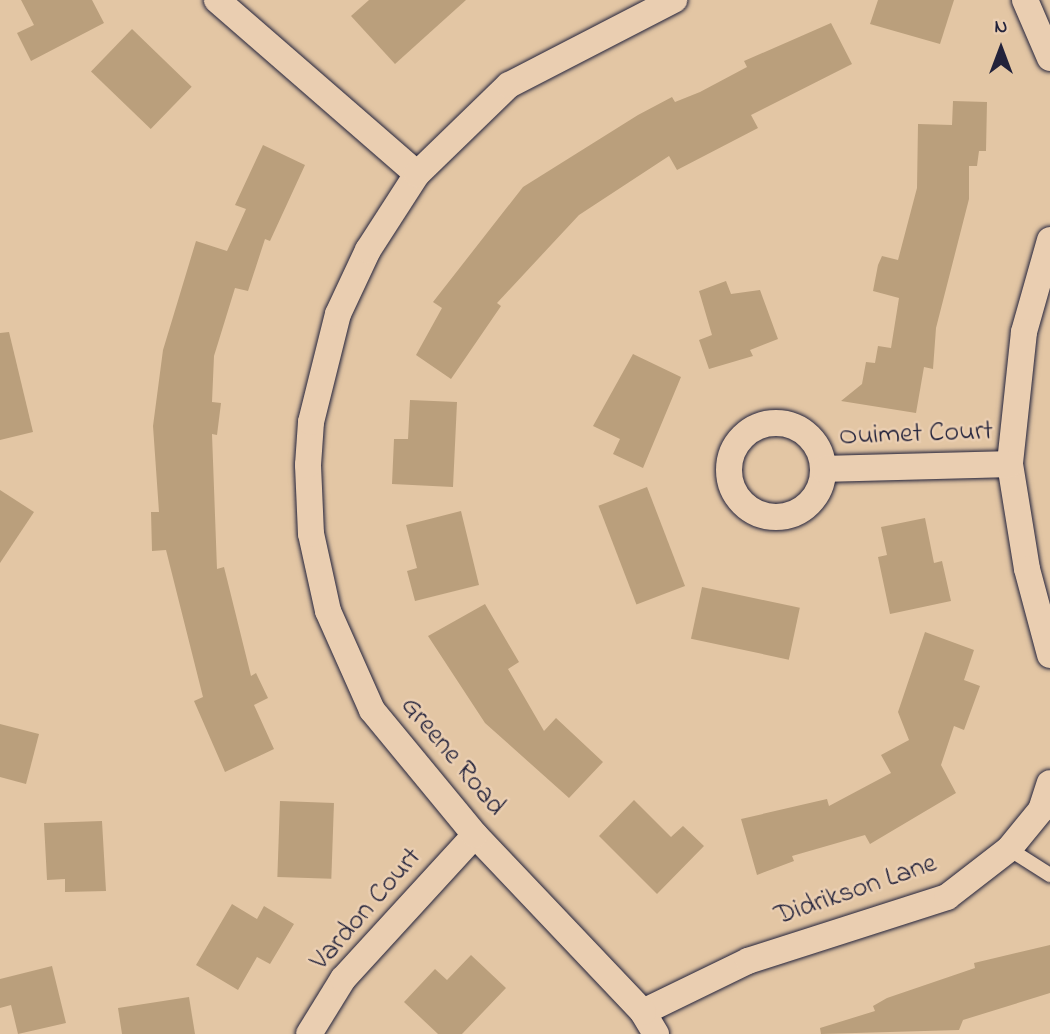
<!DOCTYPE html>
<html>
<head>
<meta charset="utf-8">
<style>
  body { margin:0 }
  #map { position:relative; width:1050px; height:1034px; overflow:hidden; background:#e3c6a4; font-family:"Indie Flower",sans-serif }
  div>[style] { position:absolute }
  .building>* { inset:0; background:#ba9f7c; transform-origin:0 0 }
  .roads { filter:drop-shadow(0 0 2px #22223b) drop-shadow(0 0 2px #22223b) }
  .lane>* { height:14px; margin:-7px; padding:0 7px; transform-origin:7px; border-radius:7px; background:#eaceb1 }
  .street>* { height:26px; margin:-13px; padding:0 13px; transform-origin:13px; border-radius:13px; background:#eaceb1 }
  .street>.ring { margin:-13px; padding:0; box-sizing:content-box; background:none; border:26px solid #eaceb1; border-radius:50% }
  span { translate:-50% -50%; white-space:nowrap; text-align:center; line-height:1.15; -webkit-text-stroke:5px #eaceb1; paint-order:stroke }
  .street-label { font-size:28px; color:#22223b }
  .north { position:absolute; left:966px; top:14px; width:70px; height:70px; -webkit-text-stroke:5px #eaceb1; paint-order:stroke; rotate:0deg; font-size:19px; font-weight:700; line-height:28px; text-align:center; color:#22223b }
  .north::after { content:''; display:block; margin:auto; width:24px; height:32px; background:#22223b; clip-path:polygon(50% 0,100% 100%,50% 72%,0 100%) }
</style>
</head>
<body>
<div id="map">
  <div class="building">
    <i style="clip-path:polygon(21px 0,92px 0,104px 23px,31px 61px,17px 33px,34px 25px)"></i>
    <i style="clip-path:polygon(369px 0,466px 0,395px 64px,351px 16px)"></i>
    <i style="clip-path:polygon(878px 0,954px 0,940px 44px,870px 24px)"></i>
    <i style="clip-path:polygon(831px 23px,852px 64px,751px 115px,758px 128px,677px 170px,669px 156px,579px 215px,497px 303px,501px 306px,451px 379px,416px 355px,442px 308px,433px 302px,523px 187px,638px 115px,672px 97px,675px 102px,700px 92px,747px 67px,744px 61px)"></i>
    <i style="left:132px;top:29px;width:83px;height:59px;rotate:44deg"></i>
    <i style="clip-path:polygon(953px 101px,987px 102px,986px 151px,979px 151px,977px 166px,969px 166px,969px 199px,936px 328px,933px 369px,924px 367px,916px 413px,841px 401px,862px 384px,866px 362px,875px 363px,878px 346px,891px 348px,899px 298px,873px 291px,878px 265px,882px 256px,898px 260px,917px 188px,918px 124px,952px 125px)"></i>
    <i style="clip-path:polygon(263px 145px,305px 165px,270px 241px,265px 239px,248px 291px,235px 288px,214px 356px,212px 402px,221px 403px,217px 435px,212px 434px,217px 569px,224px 567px,251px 676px,256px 673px,268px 698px,254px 705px,274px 749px,225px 772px,194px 701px,203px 697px,166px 550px,152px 551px,151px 512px,159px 512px,153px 426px,163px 350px,196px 241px,227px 251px,246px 209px,235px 205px)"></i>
    <i style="clip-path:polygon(726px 281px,731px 294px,760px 290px,778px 339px,750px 350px,753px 356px,709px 369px,699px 340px,712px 335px,699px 291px)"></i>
    <i style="clip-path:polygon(9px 332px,33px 432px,0 440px,0 333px)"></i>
    <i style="clip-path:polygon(633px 354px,681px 377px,643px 468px,613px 454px,620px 439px,593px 426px)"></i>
    <i style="clip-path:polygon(410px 400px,457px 402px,453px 487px,392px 484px,394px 439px,408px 439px)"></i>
    <i style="left:647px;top:487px;width:106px;height:52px;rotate:69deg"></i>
    <i style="clip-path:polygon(0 490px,34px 512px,0 563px)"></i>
    <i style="clip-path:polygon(461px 511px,479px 585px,415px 601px,407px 571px,417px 568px,406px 525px)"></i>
    <i style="clip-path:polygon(925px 518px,934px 563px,942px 561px,951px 601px,890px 614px,878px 557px,887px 555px,881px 527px)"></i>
    <i style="left:702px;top:587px;width:100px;height:53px;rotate:12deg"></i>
    <i style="clip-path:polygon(485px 604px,519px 662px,508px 669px,544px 731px,556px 718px,603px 762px,569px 798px,485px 723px,428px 636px)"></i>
    <i style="clip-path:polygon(925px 632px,974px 650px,964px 680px,980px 686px,964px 730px,954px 726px,941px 765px,956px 793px,870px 844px,865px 835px,792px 856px,794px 861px,757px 875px,741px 819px,827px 799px,829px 806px,891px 773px,881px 755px,909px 740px,898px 712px)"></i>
    <i style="clip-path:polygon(0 724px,39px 734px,26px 784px,0 777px)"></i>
    <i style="clip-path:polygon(634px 800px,671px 837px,683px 826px,704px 846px,657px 894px,599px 836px)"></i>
    <i style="left:280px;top:801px;width:54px;height:76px;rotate:2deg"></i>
    <i style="clip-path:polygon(102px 821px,106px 891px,65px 892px,65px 879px,47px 880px,44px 823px)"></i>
    <i style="clip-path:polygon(232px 904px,257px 919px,264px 906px,294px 924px,270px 964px,257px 957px,238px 990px,196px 965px)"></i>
    <i style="clip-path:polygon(1050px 945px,1050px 993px,963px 1020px,959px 1030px,821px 1034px,820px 1028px,875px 1011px,873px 1006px,887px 998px,975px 968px,974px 963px)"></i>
    <i style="clip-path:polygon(471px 955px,506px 988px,462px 1034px,438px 1034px,404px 1002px,435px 969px,447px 980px)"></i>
    <i style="clip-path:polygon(52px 966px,66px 1023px,18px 1034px,11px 1005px,0 1008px,0 979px)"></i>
    <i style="clip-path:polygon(189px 997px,195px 1034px,122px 1034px,118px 1008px)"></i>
  </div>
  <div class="roads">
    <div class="lane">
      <i style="left:1009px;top:849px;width:49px;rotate:32.4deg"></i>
    </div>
    <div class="street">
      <i style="left:217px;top:0;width:265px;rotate:41deg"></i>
      <i style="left:1025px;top:0;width:63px;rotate:66.7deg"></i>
      <i style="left:1050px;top:240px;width:96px;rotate:105.8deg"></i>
      <i style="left:1024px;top:332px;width:133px;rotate:96.1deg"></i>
      <i style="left:1010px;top:464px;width:106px;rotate:80.8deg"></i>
      <i style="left:1027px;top:569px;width:89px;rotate:75deg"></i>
      <i class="ring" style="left:729px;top:423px;width:68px;height:68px"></i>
      <i style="left:824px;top:469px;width:186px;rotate:-1.5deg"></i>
      <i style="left:643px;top:1012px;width:117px;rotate:-25.9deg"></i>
      <i style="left:748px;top:961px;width:209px;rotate:-17.8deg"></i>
      <i style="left:947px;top:897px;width:78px;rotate:-37.7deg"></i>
      <i style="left:1009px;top:849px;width:50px;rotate:-50.6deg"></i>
      <i style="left:1041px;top:810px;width:28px;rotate:-72deg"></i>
      <i style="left:309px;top:1034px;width:65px;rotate:-58.3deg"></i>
      <i style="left:343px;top:979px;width:195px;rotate:-47.5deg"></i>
      <i style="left:656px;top:1034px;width:26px;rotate:-121deg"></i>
      <i style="left:643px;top:1012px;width:244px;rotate:-133.5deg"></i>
      <i style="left:475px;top:835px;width:162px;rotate:-129.5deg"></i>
      <i style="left:372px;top:710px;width:108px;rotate:-114deg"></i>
      <i style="left:328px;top:611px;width:79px;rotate:-102.4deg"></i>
      <i style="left:311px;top:534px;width:69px;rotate:-92.5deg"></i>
      <i style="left:308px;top:465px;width:43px;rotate:-86deg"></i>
      <i style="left:311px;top:422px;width:111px;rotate:-76deg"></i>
      <i style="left:338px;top:314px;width:71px;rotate:-64.9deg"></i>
      <i style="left:368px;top:250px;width:90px;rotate:-57.2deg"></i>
      <i style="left:417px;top:174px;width:128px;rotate:-44.1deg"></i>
      <i style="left:509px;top:85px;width:186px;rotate:-27.3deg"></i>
    </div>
  </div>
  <div class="street-label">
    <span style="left:916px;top:435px;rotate:-2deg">Ouimet Court</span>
    <span style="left:452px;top:757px;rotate:50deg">Greene Road</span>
    <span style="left:856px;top:891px;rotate:-19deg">Didrikson Lane</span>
    <span style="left:367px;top:910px;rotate:-49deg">Vardon Court</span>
  </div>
  <div class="north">N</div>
</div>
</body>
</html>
